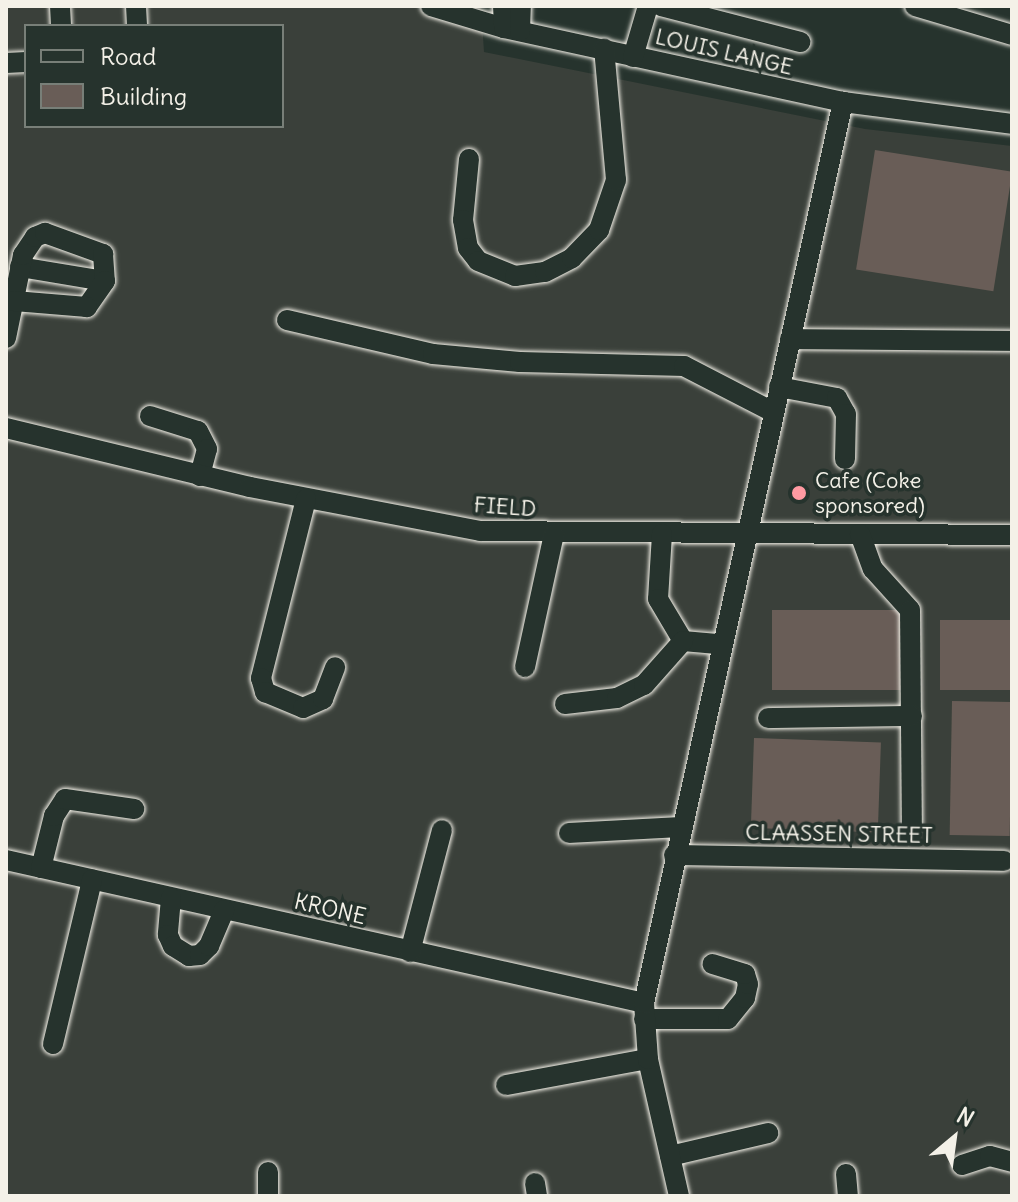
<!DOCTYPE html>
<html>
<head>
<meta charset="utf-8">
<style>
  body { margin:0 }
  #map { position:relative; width:1018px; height:1202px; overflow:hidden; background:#26332d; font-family:Delius,sans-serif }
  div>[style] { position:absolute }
  .built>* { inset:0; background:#3a403a }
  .building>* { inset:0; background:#695d57; transform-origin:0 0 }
  .roads { filter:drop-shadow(0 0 2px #f4f1e8) drop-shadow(0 0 2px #f4f1e8) }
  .minor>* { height:20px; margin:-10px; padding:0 10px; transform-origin:10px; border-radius:10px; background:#26332d }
  .dots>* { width:22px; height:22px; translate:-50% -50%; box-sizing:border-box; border:4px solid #26332d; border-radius:50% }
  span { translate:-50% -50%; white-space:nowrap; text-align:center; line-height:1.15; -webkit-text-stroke:7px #26332d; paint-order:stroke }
  .street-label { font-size:22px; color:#f4f1e8 }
  .poi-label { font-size:22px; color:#f4f1e8 }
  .left { translate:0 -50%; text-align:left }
  .frame { position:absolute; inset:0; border:8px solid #f4f1e8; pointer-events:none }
  .legend { position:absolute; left:24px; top:24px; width:260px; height:104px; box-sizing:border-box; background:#26332d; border:2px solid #787f78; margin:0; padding:10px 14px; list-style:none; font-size:24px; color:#f4f1e8 }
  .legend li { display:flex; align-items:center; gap:16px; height:40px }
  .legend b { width:40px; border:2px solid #787f78 }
  .north { position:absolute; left:914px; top:1098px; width:80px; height:80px; -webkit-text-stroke:6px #26332d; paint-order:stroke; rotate:29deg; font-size:22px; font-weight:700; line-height:32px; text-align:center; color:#f4f1e8 }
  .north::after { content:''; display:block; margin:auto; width:28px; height:36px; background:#f4f1e8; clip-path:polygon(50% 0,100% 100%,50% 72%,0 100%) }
</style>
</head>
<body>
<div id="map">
  <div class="built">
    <i style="clip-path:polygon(evenodd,6px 6px,481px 6px,484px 52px,865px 129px,1012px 146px,1012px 1196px,6px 1196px,6px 6px,26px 26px,282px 26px,282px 126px,26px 126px,26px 26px)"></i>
  </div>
  <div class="building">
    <i style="left:875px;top:150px;width:139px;height:121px;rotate:9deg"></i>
    <i style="left:772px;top:610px;width:132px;height:80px"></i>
    <i style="left:1012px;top:620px;width:70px;height:72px;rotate:90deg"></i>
    <i style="left:952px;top:701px;width:60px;height:134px;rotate:1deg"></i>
    <i style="left:754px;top:738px;width:127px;height:90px;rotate:2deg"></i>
  </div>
  <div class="roads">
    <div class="minor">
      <i style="left:60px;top:6px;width:20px;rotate:87deg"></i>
      <i style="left:136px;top:6px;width:20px;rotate:87deg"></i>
      <i style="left:431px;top:6px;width:76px;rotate:16.8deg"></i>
      <i style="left:504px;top:28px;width:347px;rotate:12.3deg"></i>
      <i style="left:843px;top:102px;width:170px;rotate:7.4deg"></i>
      <i style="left:503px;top:6px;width:22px;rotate:87deg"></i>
      <i style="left:661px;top:6px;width:144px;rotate:14.5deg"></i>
      <i style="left:915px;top:6px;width:101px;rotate:16.6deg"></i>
      <i style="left:520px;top:31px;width:25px;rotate:-88deg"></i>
      <i style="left:633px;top:57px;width:53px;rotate:-73.6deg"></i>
      <i style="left:6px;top:63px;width:20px;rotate:-3deg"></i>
      <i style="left:469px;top:159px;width:61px;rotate:95.6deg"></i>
      <i style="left:463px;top:220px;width:28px;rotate:80deg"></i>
      <i style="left:468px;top:248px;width:16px;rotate:52deg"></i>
      <i style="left:478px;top:261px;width:40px;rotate:22deg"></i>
      <i style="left:515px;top:276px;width:30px;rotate:-8deg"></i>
      <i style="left:545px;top:272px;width:30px;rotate:-27deg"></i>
      <i style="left:572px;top:258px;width:39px;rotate:-46deg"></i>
      <i style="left:599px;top:230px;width:53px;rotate:-71.2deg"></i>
      <i style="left:616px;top:180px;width:132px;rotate:-95.2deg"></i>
      <i style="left:20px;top:267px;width:86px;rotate:9.4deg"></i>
      <i style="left:287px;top:320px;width:150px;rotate:13.1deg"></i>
      <i style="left:433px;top:354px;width:87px;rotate:5.3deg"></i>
      <i style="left:520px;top:362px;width:164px;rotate:1.4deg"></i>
      <i style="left:684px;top:366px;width:100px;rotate:27.3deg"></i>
      <i style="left:6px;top:338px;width:85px;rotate:-78.4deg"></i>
      <i style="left:23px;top:255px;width:22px;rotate:-56deg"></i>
      <i style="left:35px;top:237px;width:11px;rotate:-22deg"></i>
      <i style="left:45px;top:233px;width:62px;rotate:19.9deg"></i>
      <i style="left:103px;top:254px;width:27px;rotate:86deg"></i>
      <i style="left:105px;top:281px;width:32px;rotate:125deg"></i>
      <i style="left:87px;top:307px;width:73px;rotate:-175.3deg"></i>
      <i style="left:790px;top:339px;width:222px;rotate:0.5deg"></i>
      <i style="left:779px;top:387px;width:59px;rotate:10.7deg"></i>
      <i style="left:837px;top:398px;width:18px;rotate:61deg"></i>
      <i style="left:846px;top:414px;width:45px;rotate:91.3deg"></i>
      <i style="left:150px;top:416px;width:50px;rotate:17.4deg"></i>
      <i style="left:198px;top:431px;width:20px;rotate:63deg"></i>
      <i style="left:207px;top:449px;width:28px;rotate:105deg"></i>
      <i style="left:6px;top:428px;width:251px;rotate:13.6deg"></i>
      <i style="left:250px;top:487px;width:234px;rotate:10.8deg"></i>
      <i style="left:480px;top:531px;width:532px;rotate:0.43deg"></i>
      <i style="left:306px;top:499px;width:185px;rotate:104.1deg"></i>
      <i style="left:261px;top:678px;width:15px;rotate:74deg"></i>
      <i style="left:265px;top:692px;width:41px;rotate:22.8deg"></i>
      <i style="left:303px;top:708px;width:22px;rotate:-24deg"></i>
      <i style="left:323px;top:699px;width:34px;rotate:-69deg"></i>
      <i style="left:662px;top:534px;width:65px;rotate:93.5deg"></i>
      <i style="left:658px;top:599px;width:49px;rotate:59.2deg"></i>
      <i style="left:683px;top:641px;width:37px;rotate:5deg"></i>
      <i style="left:860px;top:534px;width:37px;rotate:70deg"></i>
      <i style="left:873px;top:569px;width:55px;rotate:47.9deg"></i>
      <i style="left:910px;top:610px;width:215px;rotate:89.5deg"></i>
      <i style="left:525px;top:667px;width:136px;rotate:-77.7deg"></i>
      <i style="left:565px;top:704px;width:52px;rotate:-6.6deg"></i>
      <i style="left:617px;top:698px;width:30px;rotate:-26deg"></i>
      <i style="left:644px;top:685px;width:59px;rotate:-48.4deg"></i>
      <i style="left:768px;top:718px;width:144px;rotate:-0.8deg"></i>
      <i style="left:569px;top:833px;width:111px;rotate:-3.1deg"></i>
      <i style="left:674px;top:855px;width:330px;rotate:1deg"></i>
      <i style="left:6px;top:860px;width:654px;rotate:12.63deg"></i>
      <i style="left:41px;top:868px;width:54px;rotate:-76deg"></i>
      <i style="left:54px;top:816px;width:20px;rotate:-57deg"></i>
      <i style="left:65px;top:799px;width:70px;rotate:8.2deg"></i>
      <i style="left:171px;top:898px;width:37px;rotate:95deg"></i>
      <i style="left:168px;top:935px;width:12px;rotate:66deg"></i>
      <i style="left:173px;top:946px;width:19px;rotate:32deg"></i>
      <i style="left:189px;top:956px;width:11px;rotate:-5deg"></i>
      <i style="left:200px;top:955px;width:13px;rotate:-45deg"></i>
      <i style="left:209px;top:946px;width:39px;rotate:-67deg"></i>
      <i style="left:410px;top:952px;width:126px;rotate:-75.3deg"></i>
      <i style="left:644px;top:1019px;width:84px"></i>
      <i style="left:728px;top:1019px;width:27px;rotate:-51deg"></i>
      <i style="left:745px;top:998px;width:14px;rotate:-78deg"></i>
      <i style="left:748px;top:984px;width:10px;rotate:-107deg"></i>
      <i style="left:745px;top:974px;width:34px;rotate:-163deg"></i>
      <i style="left:53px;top:1044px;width:169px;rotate:-76.6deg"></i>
      <i style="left:506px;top:1085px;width:144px;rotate:-10.4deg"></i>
      <i style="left:670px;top:1156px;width:101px;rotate:-13.2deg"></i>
      <i style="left:962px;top:1165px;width:29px;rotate:-18deg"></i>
      <i style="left:990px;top:1156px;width:23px;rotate:15deg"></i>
      <i style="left:846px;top:1174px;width:22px;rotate:85deg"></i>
      <i style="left:535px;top:1183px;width:13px;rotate:81deg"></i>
      <i style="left:268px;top:1196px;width:24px;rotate:-90deg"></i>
      <i style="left:679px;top:1196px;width:140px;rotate:-102.8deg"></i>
      <i style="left:648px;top:1059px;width:56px;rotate:-94.1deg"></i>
      <i style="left:644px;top:1003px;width:923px;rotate:-77.55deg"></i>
    </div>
  </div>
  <div class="dots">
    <i style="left:799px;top:493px;background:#ff9aa2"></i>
  </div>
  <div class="street-label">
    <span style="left:724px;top:52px;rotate:13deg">LOUIS LANGE</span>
    <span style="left:505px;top:507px;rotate:4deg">FIELD</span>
    <span style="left:839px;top:834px;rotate:1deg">CLAASSEN STREET</span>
    <span style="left:330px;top:909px;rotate:13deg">KRONE</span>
  </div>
  <div class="poi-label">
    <span class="left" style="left:815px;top:493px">Cafe (Coke<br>sponsored)</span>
  </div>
  <div class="frame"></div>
  <ul class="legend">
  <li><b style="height:10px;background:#26332d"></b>Road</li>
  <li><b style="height:22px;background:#695d57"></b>Building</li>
  </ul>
  <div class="north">N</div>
</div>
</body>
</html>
